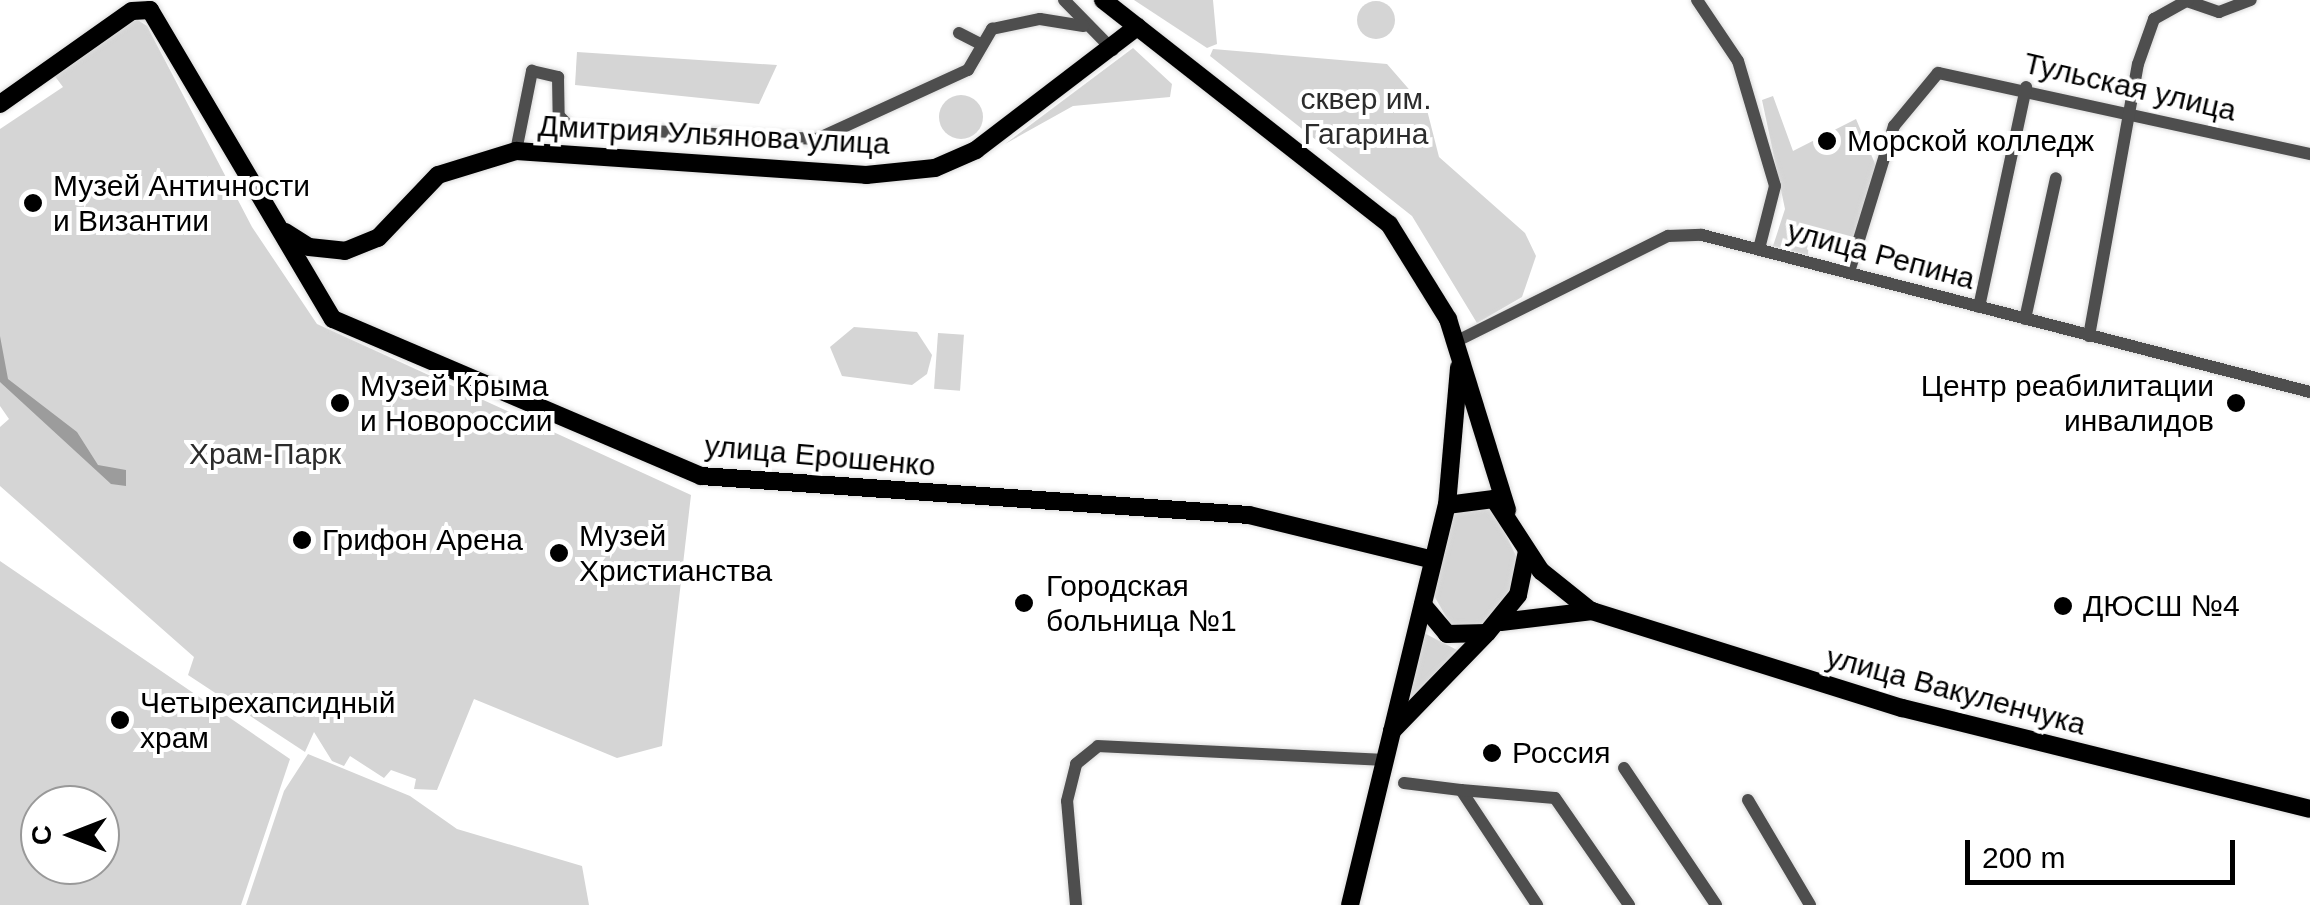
<!DOCTYPE html>
<html>
<head>
<meta charset="utf-8">
<style>
  body { margin:0 }
  #map { position:relative; width:2310px; height:905px; overflow:hidden; background:#fff; font-family:Helvetica,sans-serif }
  div>[style] { position:absolute }
  .green>* { inset:0; background:#d5d5d5; transform-origin:0 0 }
  .round { border-radius:50% }
  .water>* { inset:0; background:#9c9c9c }
  .roads { filter:drop-shadow(0 0 2px #dbdbdb) drop-shadow(0 0 2px #dbdbdb) }
  .minor>* { height:12px; margin:-6px; padding:0 6px; transform-origin:6px; border-radius:6px; background:#4e4e4e }
  .major>* { height:18px; margin:-9px; padding:0 9px; transform-origin:9px; border-radius:9px; background:#000 }
  .dots>* { width:28px; height:28px; translate:-50% -50%; box-sizing:border-box; border:5px solid #fff; border-radius:50% }
  span { translate:-50% -50%; white-space:nowrap; text-align:center; line-height:1.15; -webkit-text-stroke:8px #fff; paint-order:stroke }
  .street-label { font-size:30px; color:#000 }
  .park-label { font-size:30px; color:#2c2c2c }
  .poi-label { font-size:30px; color:#000 }
  .left { translate:0 -50%; text-align:left }
  .right { translate:-100% -50%; text-align:right }
  .north { position:absolute; left:20px; top:785px; width:100px; height:100px; box-sizing:border-box; background:#fff; border:2px solid #999; border-radius:50%; rotate:270deg; font-size:28px; font-weight:700; line-height:40px; text-align:center; color:#000 }
  .north::after { content:''; display:block; margin:auto; width:35px; height:45px; background:#000; clip-path:polygon(50% 0,100% 100%,50% 72%,0 100%) }
  .scale { position:absolute; left:1965px; top:840px; width:270px; height:45px; box-sizing:border-box; border:5px solid #000; border-top:0; padding-left:12px; font-size:30px; line-height:35px; white-space:nowrap; color:#000; -webkit-text-stroke:8px #fff; paint-order:stroke }
</style>
</head>
<body>
<div id="map">
  <div class="green">
    <i style="clip-path:polygon(1134px 0,1213px 0,1217px 44px,1207px 48px)"></i>
    <i class="round" style="left:1357px;top:1px;width:38px;height:38px"></i>
    <i style="clip-path:polygon(133px 17px,147px 26px,252px 227px,317px 324px,691px 495px,662px 746px,617px 758px,474px 699px,437px 790px,414px 789px,416px 779px,391px 770px,384px 778px,350px 756px,344px 766px,332px 761px,314px 732px,305px 752px,188px 675px,194px 657px,0 486px,0 427px,9px 419px,0 406px,0 129px,63px 87px,54px 75px)"></i>
    <i style="clip-path:polygon(1133px 48px,1172px 84px,1170px 97px,1073px 106px,1005px 144px)"></i>
    <i style="clip-path:polygon(1213px 49px,1387px 64px,1427px 110px,1439px 157px,1525px 233px,1536px 256px,1522px 297px,1477px 323px,1412px 216px,1210px 56px)"></i>
    <i style="clip-path:polygon(577px 52px,777px 65px,759px 104px,575px 85px)"></i>
    <i class="round" style="left:939px;top:95px;width:44px;height:44px"></i>
    <i style="clip-path:polygon(1773px 96px,1793px 151px,1856px 119px,1876px 166px,1854px 237px,1809px 234px,1808px 255px,1773px 246px,1785px 209px,1762px 100px)"></i>
    <i style="clip-path:polygon(854px 327px,917px 332px,932px 355px,927px 374px,912px 385px,842px 376px,830px 347px)"></i>
    <i style="left:938px;top:333px;width:26px;height:56px;rotate:4deg"></i>
    <i style="clip-path:polygon(1465px 504px,1493px 508px,1517px 558px,1511px 592px,1485px 625px,1452px 627px,1433px 594px,1452px 517px)"></i>
    <i style="clip-path:polygon(evenodd,0 561px,290px 759px,241px 905px,0 905px,0 561px,40px 805px,100px 805px,100px 865px,40px 865px,40px 805px)"></i>
    <i style="clip-path:polygon(1424px 633px,1459px 651px,1407px 705px)"></i>
    <i style="clip-path:polygon(308px 754px,410px 796px,457px 829px,582px 866px,589px 905px,246px 905px,284px 791px)"></i>
  </div>
  <div class="water">
    <i style="clip-path:polygon(0 336px,8px 379px,77px 432px,98px 465px,126px 470px,126px 486px,111px 484px,0 382px)"></i>
  </div>
  <div class="roads">
    <div class="minor">
      <i style="left:1064px;top:0;width:70px;rotate:45.6deg"></i>
      <i style="left:1697px;top:0;width:73px;rotate:56.1deg"></i>
      <i style="left:1738px;top:61px;width:130px;rotate:73.5deg"></i>
      <i style="left:1775px;top:186px;width:65px;rotate:104.3deg"></i>
      <i style="left:2187px;top:1px;width:34px;rotate:19deg"></i>
      <i style="left:2219px;top:12px;width:34px;rotate:-21deg"></i>
      <i style="left:959px;top:33px;width:22px;rotate:27deg"></i>
      <i style="left:516px;top:151px;width:82px;rotate:-78.7deg"></i>
      <i style="left:532px;top:71px;width:27px;rotate:13deg"></i>
      <i style="left:558px;top:77px;width:39px;rotate:89deg"></i>
      <i style="left:559px;top:116px;width:16px;rotate:45deg"></i>
      <i style="left:570px;top:127px;width:247px;rotate:2.8deg"></i>
      <i style="left:817px;top:139px;width:166px;rotate:-24.6deg"></i>
      <i style="left:968px;top:70px;width:48px;rotate:-59.7deg"></i>
      <i style="left:992px;top:29px;width:49px;rotate:-11.8deg"></i>
      <i style="left:1040px;top:19px;width:44px;rotate:9.2deg"></i>
      <i style="left:1849px;top:272px;width:153px;rotate:-72.9deg"></i>
      <i style="left:1894px;top:126px;width:69px;rotate:-50.3deg"></i>
      <i style="left:1938px;top:73px;width:381px;rotate:12.3deg"></i>
      <i style="left:1979px;top:307px;width:225px;rotate:-77.9deg"></i>
      <i style="left:2025px;top:319px;width:144px;rotate:-77.6deg"></i>
      <i style="left:2089px;top:336px;width:276px;rotate:-79.8deg"></i>
      <i style="left:2138px;top:64px;width:48px;rotate:-70.4deg"></i>
      <i style="left:2154px;top:19px;width:39px;rotate:-29deg"></i>
      <i style="left:1455px;top:342px;width:238px;rotate:-26.5deg"></i>
      <i style="left:1668px;top:236px;width:34px;rotate:-2deg"></i>
      <i style="left:1702px;top:235px;width:628px;rotate:14.48deg"></i>
      <i style="left:1624px;top:768px;width:165px;rotate:56.1deg"></i>
      <i style="left:1404px;top:783px;width:57px;rotate:7deg"></i>
      <i style="left:1461px;top:790px;width:138px;rotate:56.5deg"></i>
      <i style="left:1461px;top:790px;width:94px;rotate:4.9deg"></i>
      <i style="left:1555px;top:798px;width:130px;rotate:55.3deg"></i>
      <i style="left:1748px;top:800px;width:122px;rotate:59.4deg"></i>
      <i style="left:1076px;top:905px;width:104px;rotate:-94.9deg"></i>
      <i style="left:1067px;top:801px;width:38px;rotate:-76deg"></i>
      <i style="left:1076px;top:764px;width:28px;rotate:-39deg"></i>
      <i style="left:1098px;top:746px;width:287px;rotate:2.8deg"></i>
    </div>
    <div class="major">
      <i style="left:1103px;top:0;width:363px;rotate:38.1deg"></i>
      <i style="left:1389px;top:224px;width:112px;rotate:58.2deg"></i>
      <i style="left:1448px;top:319px;width:200px;rotate:72.8deg"></i>
      <i style="left:0;top:104px;width:161px;rotate:-35.2deg"></i>
      <i style="left:132px;top:11px;width:18px;rotate:-3deg"></i>
      <i style="left:150px;top:10px;width:359px;rotate:59.4deg"></i>
      <i style="left:333px;top:319px;width:400px;rotate:23.1deg"></i>
      <i style="left:701px;top:476px;width:549px;rotate:4.07deg"></i>
      <i style="left:1249px;top:515px;width:189px;rotate:13.7deg"></i>
      <i style="left:285px;top:232px;width:28px;rotate:32deg"></i>
      <i style="left:309px;top:247px;width:36px;rotate:6deg"></i>
      <i style="left:345px;top:251px;width:35px;rotate:-22deg"></i>
      <i style="left:378px;top:238px;width:87px;rotate:-46.4deg"></i>
      <i style="left:438px;top:175px;width:82px;rotate:-17.1deg"></i>
      <i style="left:516px;top:151px;width:351px;rotate:3.9deg"></i>
      <i style="left:866px;top:175px;width:69px;rotate:-5.8deg"></i>
      <i style="left:935px;top:168px;width:45px;rotate:-23.7deg"></i>
      <i style="left:976px;top:150px;width:203px;rotate:-37.4deg"></i>
      <i style="left:1447px;top:505px;width:47px;rotate:-7.3deg"></i>
      <i style="left:1494px;top:499px;width:86px;rotate:56.9deg"></i>
      <i style="left:1541px;top:571px;width:64px;rotate:38.7deg"></i>
      <i style="left:1423px;top:605px;width:38px;rotate:50deg"></i>
      <i style="left:1447px;top:634px;width:40px;rotate:-1.4deg"></i>
      <i style="left:1487px;top:633px;width:49px;rotate:-50.8deg"></i>
      <i style="left:1518px;top:595px;width:45px;rotate:-78.4deg"></i>
      <i style="left:1501px;top:622px;width:92px;rotate:-6.9deg"></i>
      <i style="left:1592px;top:611px;width:325px;rotate:17.4deg"></i>
      <i style="left:1902px;top:708px;width:420px;rotate:13.9deg"></i>
      <i style="left:1392px;top:731px;width:134px;rotate:-45.9deg"></i>
      <i style="left:1350px;top:905px;width:412px;rotate:-76.4deg"></i>
      <i style="left:1447px;top:505px;width:138px;rotate:-85deg"></i>
    </div>
  </div>
  <div class="dots">
    <i style="left:1827px;top:141px;background:#000"></i>
    <i style="left:33px;top:203px;background:#000"></i>
    <i style="left:340px;top:403px;background:#000"></i>
    <i style="left:2236px;top:403px;background:#000"></i>
    <i style="left:302px;top:540px;background:#000"></i>
    <i style="left:559px;top:553px;background:#000"></i>
    <i style="left:1024px;top:603px;background:#000"></i>
    <i style="left:2063px;top:606px;background:#000"></i>
    <i style="left:120px;top:720px;background:#000"></i>
    <i style="left:1492px;top:753px;background:#000"></i>
  </div>
  <div class="street-label">
    <span style="left:2130px;top:87px;rotate:13deg">Тульская улица</span>
    <span style="left:714px;top:135px;rotate:3deg">Дмитрия Ульянова улица</span>
    <span style="left:1881px;top:255px;rotate:15deg">улица Репина</span>
    <span style="left:820px;top:456px;rotate:5deg">улица Ерошенко</span>
    <span style="left:1956px;top:691px;rotate:15deg">улица Вакуленчука</span>
  </div>
  <div class="park-label">
    <span style="left:1366px;top:116px">сквер им.<br>Гагарина</span>
    <span style="left:265px;top:454px">Храм-Парк</span>
  </div>
  <div class="poi-label">
    <span class="left" style="left:1847px;top:141px">Морской колледж</span>
    <span class="left" style="left:53px;top:203px">Музей Античности<br>и Византии</span>
    <span class="left" style="left:360px;top:403px">Музей Крыма<br>и Новороссии</span>
    <span class="right" style="left:2214px;top:403px">Центр реабилитации<br>инвалидов</span>
    <span class="left" style="left:579px;top:553px">Музей<br>Христианства</span>
    <span class="left" style="left:322px;top:540px">Грифон Арена</span>
    <span class="left" style="left:1046px;top:603px">Городская<br>больница №1</span>
    <span class="left" style="left:2083px;top:606px">ДЮСШ №4</span>
    <span class="left" style="left:140px;top:720px">Четырехапсидный<br>храм</span>
    <span class="left" style="left:1512px;top:753px">Россия</span>
  </div>
  <div class="north">С</div>
  <div class="scale">200 m</div>
</div>
</body>
</html>
